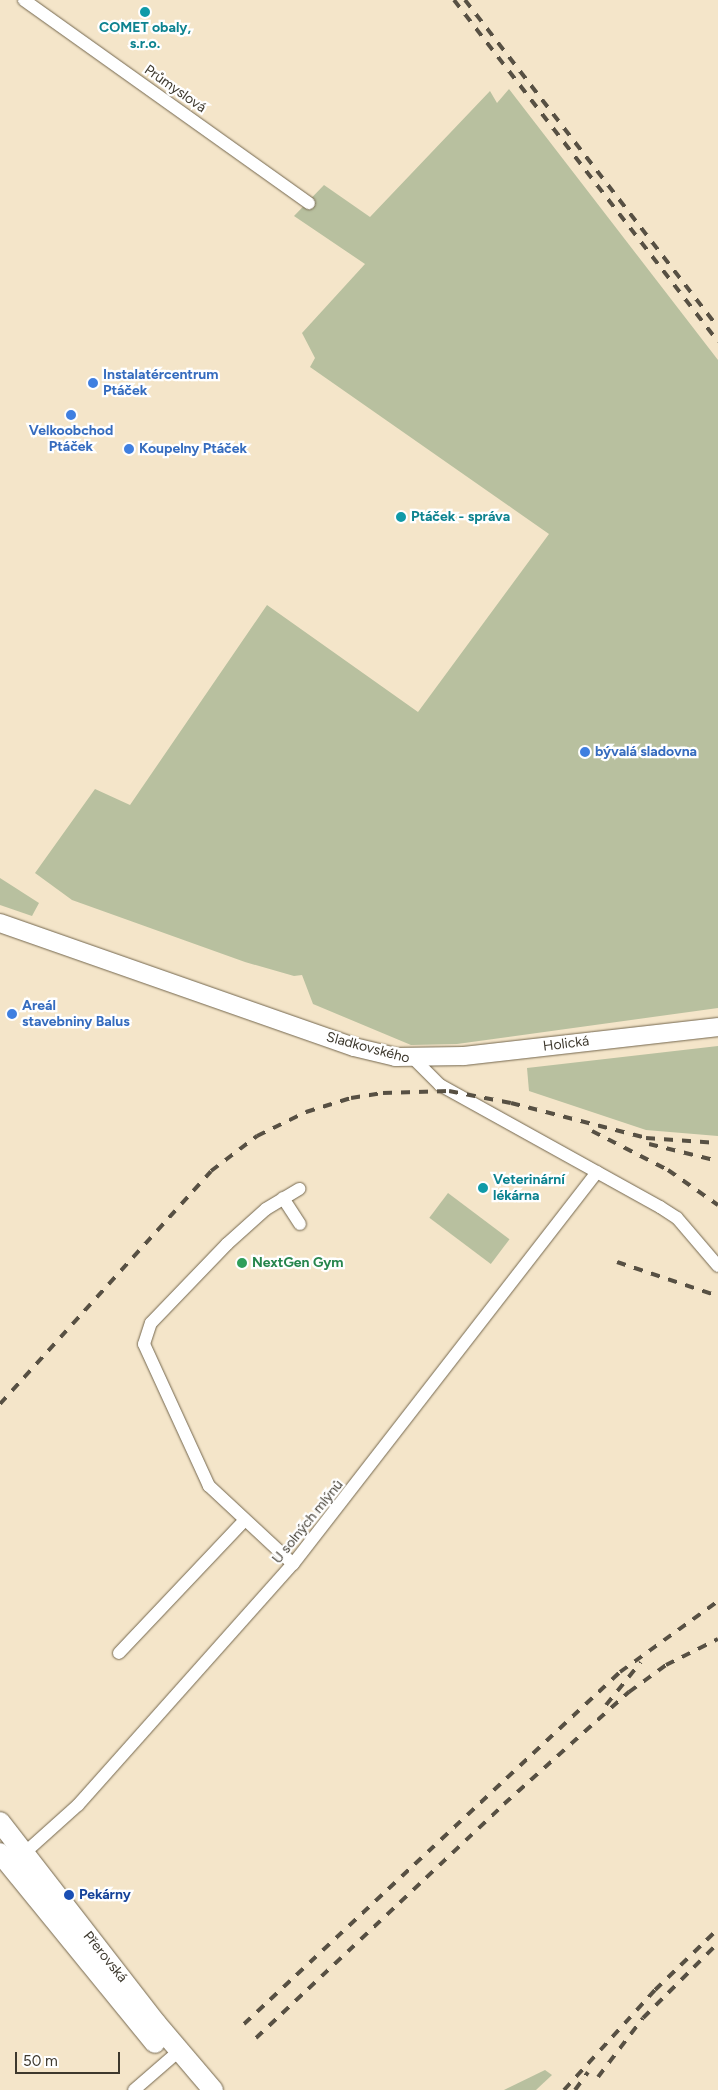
<!DOCTYPE html>
<html>
<head>
<meta charset="utf-8">
<style>
  body { margin:0 }
  #map { position:relative; width:718px; height:2090px; overflow:hidden; background:#f4e5c9; font-family:Figtree,sans-serif }
  div>[style] { position:absolute }
  .green>* { inset:0; background:#b8c09f; transform-origin:0 0 }
  .roads { filter:drop-shadow(0 0 1px #73664d) drop-shadow(0 0 1px #73664d) }
  .street>* { height:12px; margin:-6px; padding:0 6px; transform-origin:6px; border-radius:6px; background:#fff }
  .secondary>* { height:18px; margin:-9px; padding:0 9px; transform-origin:9px; border-radius:9px; background:#fff }
  .primary>* { height:20px; margin:-10px; padding:0 10px; transform-origin:10px; border-radius:10px; background:#fff }
  .rail>* { height:4px; margin-top:-2px; transform-origin:0; background:repeating-linear-gradient(90deg,#575043 0 9px,transparent 0 18px) }
  .dots>* { width:14px; height:14px; translate:-50% -50%; box-sizing:border-box; border:2px solid #fff; border-radius:50% }
  span { translate:-50% -50%; white-space:nowrap; text-align:center; line-height:1.15; -webkit-text-stroke:4.5px #fff; paint-order:stroke }
  .culture-label { font-size:14px; color:#0d838f; font-weight:700 }
  .left { translate:0 -50%; text-align:left }
  .street-label { font-size:14px; color:#3d382d }
  .shop-label { font-size:14px; color:#366cbe; font-weight:700 }
  .leisure-label { font-size:14px; color:#27864d; font-weight:700 }
  .transit-label { font-size:14px; color:#164399; font-weight:700 }
  .scale { position:absolute; left:15px; top:2052px; width:105px; height:22px; box-sizing:border-box; border:2px solid #3d382d; border-top:0; padding-left:6px; font-size:15px; line-height:18px; white-space:nowrap; color:#3d382d; -webkit-text-stroke:4px #fff; paint-order:stroke }
</style>
</head>
<body>
<div id="map">
  <div class="green">
    <i style="clip-path:polygon(509px 89px,718px 360px,718px 1008px,457px 1044px,411px 1045px,313px 1004px,302px 975px,294px 976px,245px 962px,72px 900px,35px 873px,95px 789px,130px 805px,267px 605px,418px 712px,549px 534px,310px 367px,315px 358px,302px 333px,365px 264px,294px 216px,324px 185px,370px 217px,490px 91px,497px 103px)"></i>
    <i style="clip-path:polygon(0 878px,39px 903px,32px 916px,0 905px)"></i>
    <i style="clip-path:polygon(718px 1046px,718px 1136px,646px 1130px,529px 1091px,527px 1068px)"></i>
    <i style="left:448px;top:1193px;width:77px;height:31px;rotate:37deg"></i>
    <i style="clip-path:polygon(545px 2070px,552px 2075px,536px 2090px,504px 2090px)"></i>
  </div>
  <div class="roads">
    <div class="street">
      <i style="left:24px;top:0;width:350px;rotate:35.5deg"></i>
      <i style="left:413px;top:1058px;width:38px;rotate:45deg"></i>
      <i style="left:440px;top:1085px;width:252px;rotate:29deg"></i>
      <i style="left:660px;top:1207px;width:20px;rotate:33deg"></i>
      <i style="left:677px;top:1218px;width:63px;rotate:49.5deg"></i>
      <i style="left:283px;top:1198px;width:31px;rotate:57deg"></i>
      <i style="left:293px;top:1564px;width:115px;rotate:-137.1deg"></i>
      <i style="left:209px;top:1486px;width:156px;rotate:-114.6deg"></i>
      <i style="left:144px;top:1344px;width:22px;rotate:-72deg"></i>
      <i style="left:151px;top:1323px;width:110px;rotate:-46.1deg"></i>
      <i style="left:227px;top:1244px;width:52px;rotate:-41.9deg"></i>
      <i style="left:266px;top:1209px;width:39px;rotate:-31deg"></i>
      <i style="left:119px;top:1653px;width:182px;rotate:-46.6deg"></i>
      <i style="left:20px;top:1857px;width:78px;rotate:-41.9deg"></i>
      <i style="left:78px;top:1805px;width:323px;rotate:-48.3deg"></i>
      <i style="left:293px;top:1564px;width:496px;rotate:-52.2deg"></i>
      <i style="left:134px;top:2090px;width:60px;rotate:-40.9deg"></i>
    </div>
    <div class="secondary">
      <i style="left:0;top:923px;width:375px;rotate:19.3deg"></i>
      <i style="left:354px;top:1047px;width:43px;rotate:13.4deg"></i>
      <i style="left:396px;top:1057px;width:68px;rotate:-0.8deg"></i>
      <i style="left:464px;top:1056px;width:256px;rotate:-6.5deg"></i>
    </div>
    <div class="primary">
      <i style="left:0;top:1822px;width:254px;rotate:52.2deg"></i>
      <i style="left:156px;top:2023px;width:88px;rotate:49.6deg"></i>
      <i style="left:0;top:1853px;width:245px;rotate:50.8deg"></i>
    </div>
  </div>
  <div class="rail">
    <i style="left:454px;top:0;width:432px;rotate:52.3deg"></i>
    <i style="left:465px;top:0;width:413px;rotate:52.3deg"></i>
    <i style="left:592px;top:1131px;width:85px;rotate:27.2deg"></i>
    <i style="left:668px;top:1170px;width:61px;rotate:35deg"></i>
    <i style="left:649px;top:1144px;width:71px;rotate:13.8deg"></i>
    <i style="left:617px;top:1262px;width:107px;rotate:18.6deg"></i>
    <i style="left:0;top:1404px;width:314px;rotate:-47.8deg"></i>
    <i style="left:211px;top:1171px;width:58px;rotate:-37.3deg"></i>
    <i style="left:257px;top:1136px;width:55px;rotate:-26.1deg"></i>
    <i style="left:306px;top:1112px;width:47px;rotate:-17.3deg"></i>
    <i style="left:351px;top:1098px;width:32px;rotate:-9deg"></i>
    <i style="left:383px;top:1093px;width:66px;rotate:-1.7deg"></i>
    <i style="left:449px;top:1091px;width:63px;rotate:11deg"></i>
    <i style="left:511px;top:1103px;width:139px;rotate:14.5deg"></i>
    <i style="left:646px;top:1138px;width:72px;rotate:4deg"></i>
    <i style="left:606px;top:1705px;width:55px;rotate:-50.9deg"></i>
    <i style="left:244px;top:2024px;width:515px;rotate:-43.11deg"></i>
    <i style="left:620px;top:1672px;width:121px;rotate:-35.9deg"></i>
    <i style="left:256px;top:2038px;width:341px;rotate:-43.3deg"></i>
    <i style="left:504px;top:1804px;width:168px;rotate:-41.9deg"></i>
    <i style="left:629px;top:1692px;width:46px;rotate:-36.1deg"></i>
    <i style="left:666px;top:1665px;width:58px;rotate:-26.6deg"></i>
    <i style="left:598px;top:2077px;width:74px;rotate:-52.7deg"></i>
    <i style="left:643px;top:2018px;width:106px;rotate:-45deg"></i>
    <i style="left:564px;top:2090px;width:135px;rotate:-47.7deg"></i>
    <i style="left:655px;top:1990px;width:88px;rotate:-44.1deg"></i>
    <i style="left:575px;top:2090px;width:22px;rotate:-54deg"></i>
  </div>
  <div class="dots">
    <i style="left:145px;top:12px;background:#0f9aa8"></i>
    <i style="left:93px;top:383px;background:#3f7fe0"></i>
    <i style="left:71px;top:415px;background:#3f7fe0"></i>
    <i style="left:129px;top:449px;background:#3f7fe0"></i>
    <i style="left:401px;top:517px;background:#0f9aa8"></i>
    <i style="left:585px;top:752px;background:#3f7fe0"></i>
    <i style="left:12px;top:1014px;background:#3f7fe0"></i>
    <i style="left:483px;top:1188px;background:#0f9aa8"></i>
    <i style="left:242px;top:1263px;background:#2e9e5b"></i>
    <i style="left:69px;top:1895px;background:#1a4fb4"></i>
  </div>
  <div class="culture-label">
    <span style="left:145px;top:36px">COMET obaly,<br>s.r.o.</span>
    <span class="left" style="left:411px;top:517px">Ptáček - správa</span>
    <span class="left" style="left:493px;top:1188px">Veterinární<br>lékárna</span>
  </div>
  <div class="street-label">
    <span style="left:175px;top:89px;rotate:35deg">Průmyslová</span>
    <span style="left:566px;top:1044px;rotate:-7deg">Holická</span>
    <span style="left:368px;top:1048px;rotate:15deg">Sladkovského</span>
    <span style="left:308px;top:1522px;rotate:-51deg">U solných mlýnů</span>
    <span style="left:105px;top:1957px;rotate:51deg">Přerovská</span>
  </div>
  <div class="shop-label">
    <span class="left" style="left:103px;top:383px">Instalatércentrum<br>Ptáček</span>
    <span style="left:71px;top:439px">Velkoobchod<br>Ptáček</span>
    <span class="left" style="left:139px;top:449px">Koupelny Ptáček</span>
    <span class="left" style="left:595px;top:752px">bývalá sladovna</span>
    <span class="left" style="left:22px;top:1014px">Areál<br>stavebniny Balus</span>
  </div>
  <div class="leisure-label">
    <span class="left" style="left:252px;top:1263px">NextGen Gym</span>
  </div>
  <div class="transit-label">
    <span class="left" style="left:79px;top:1895px">Pekárny</span>
  </div>
  <div class="scale">50 m</div>
</div>
</body>
</html>
